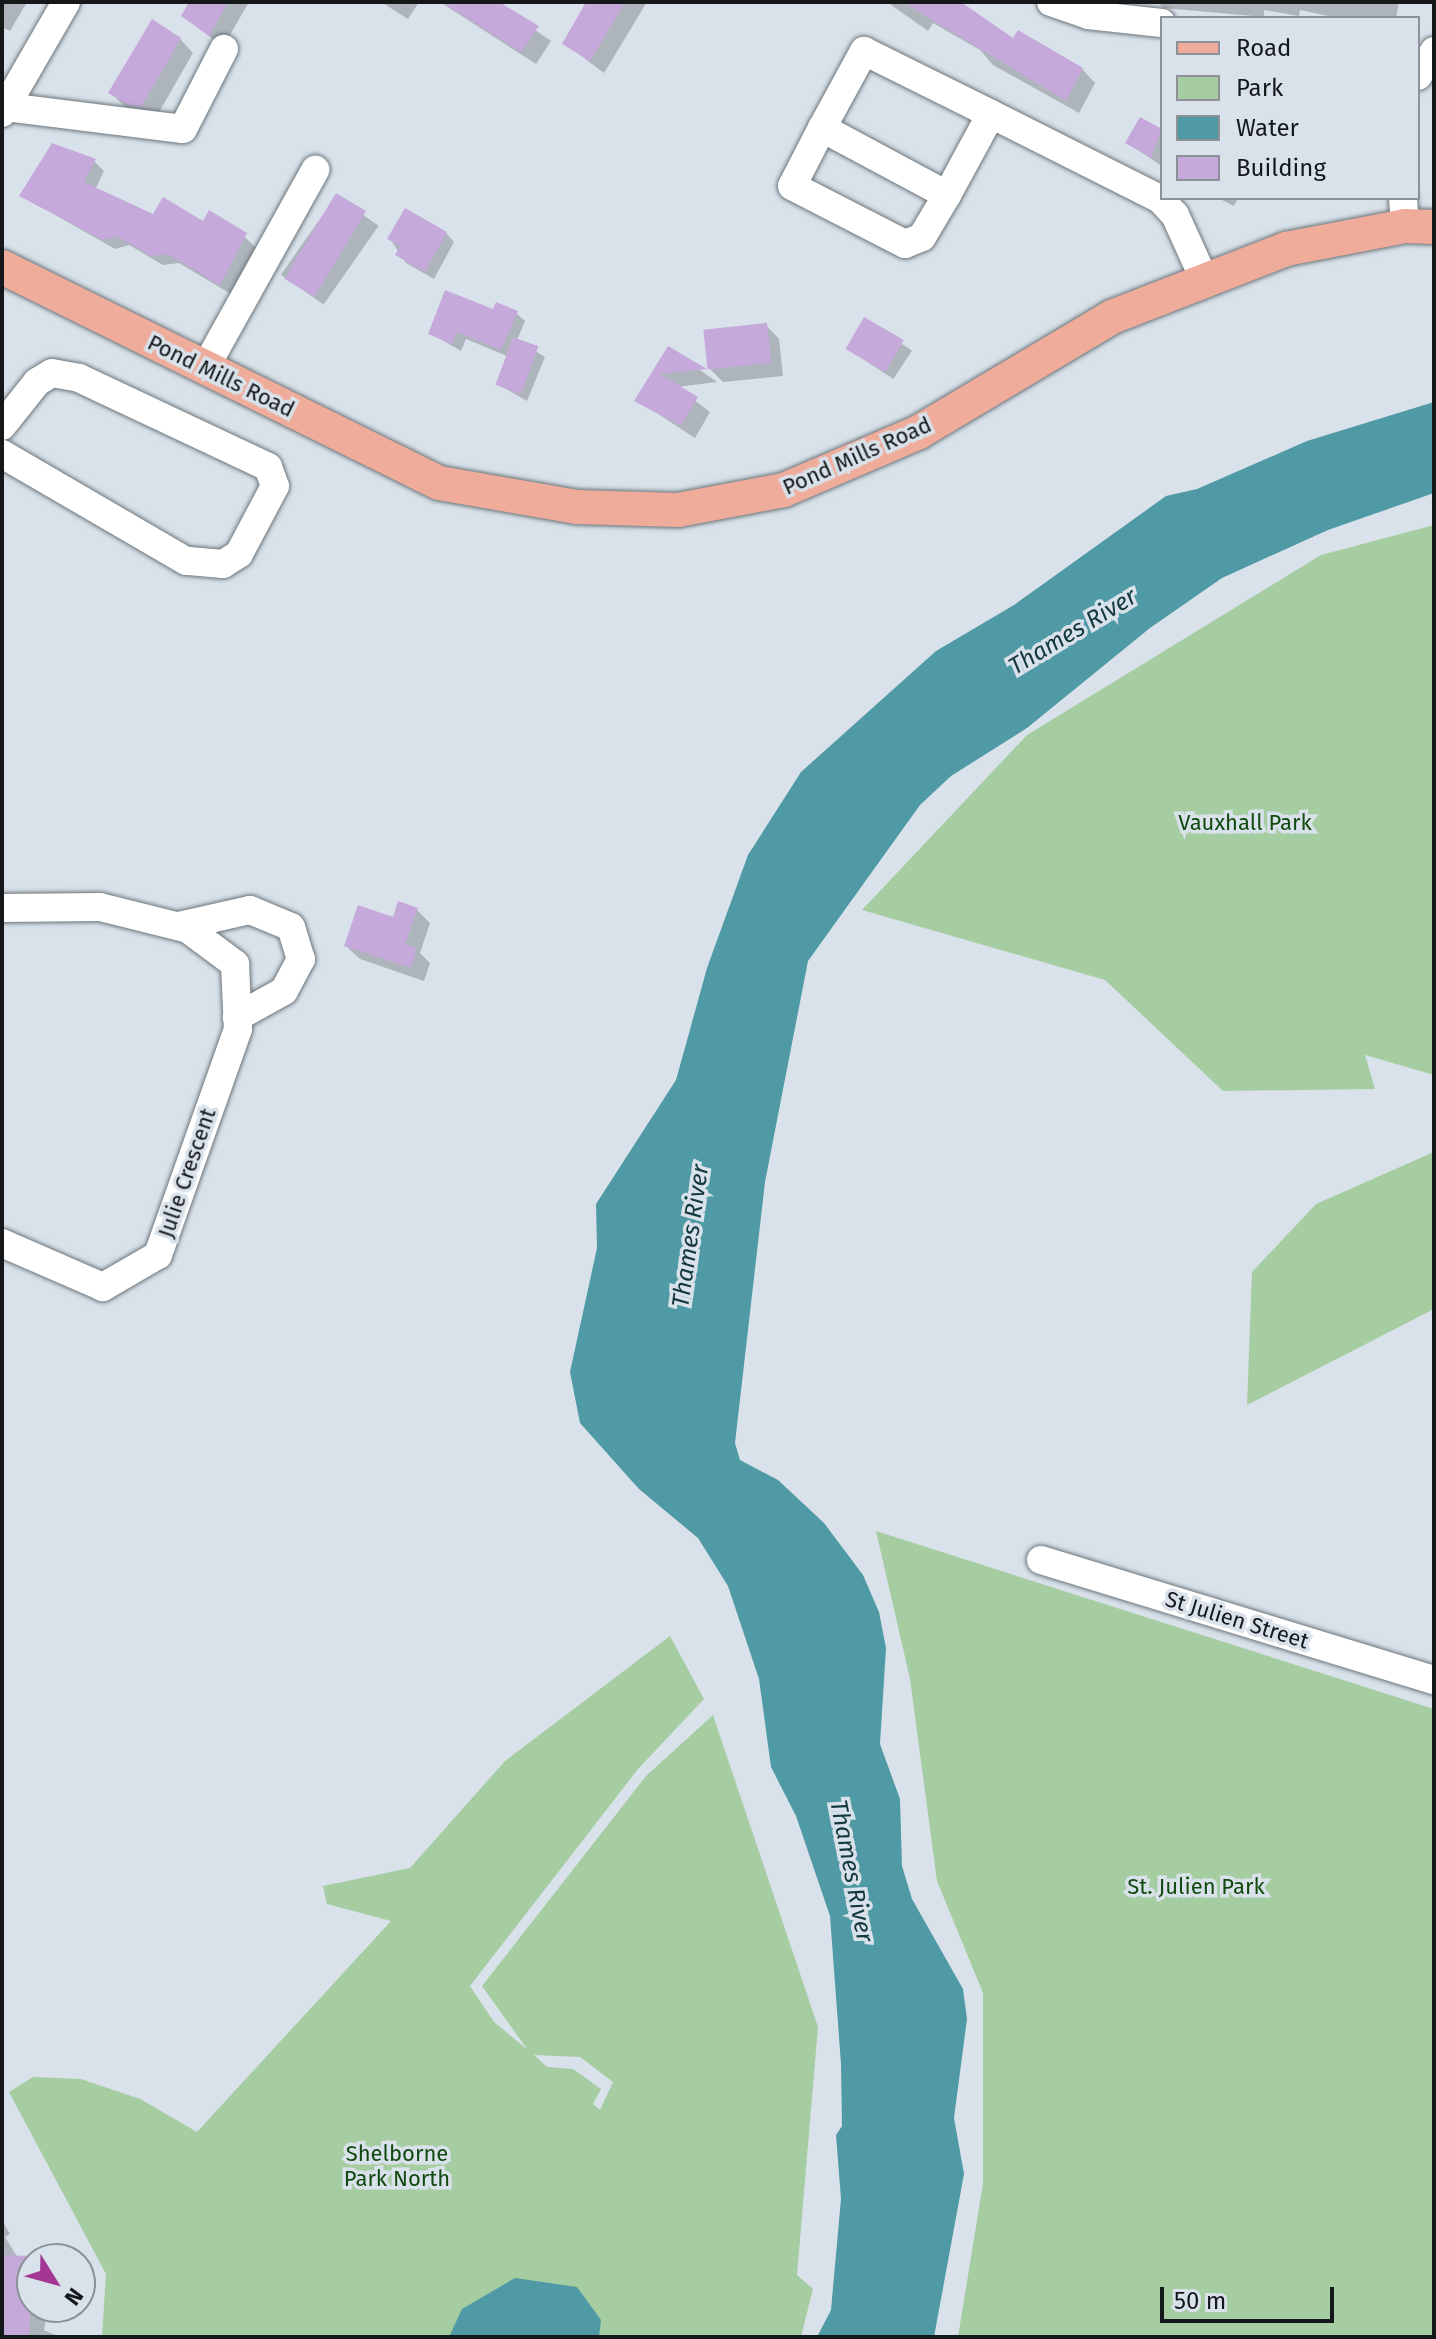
<!DOCTYPE html>
<html>
<head>
<meta charset="utf-8">
<style>
  body { margin:0 }
  #map { position:relative; width:1436px; height:2339px; overflow:hidden; background:#d9e2ea; font-family:"Fira Sans",sans-serif }
  div>[style] { position:absolute }
  .green>* { inset:0; background:#a6cda2 }
  .water>* { inset:0; background:#4f9aa4 }
  .shadow>* { inset:0; background:#0003; transform-origin:0 0 }
  .building>* { inset:0; background:#c6a9db; transform-origin:0 0 }
  .roads { filter:drop-shadow(0 0 2px #6d767c) drop-shadow(0 0 2px #6d767c) }
  .minor>* { height:28px; margin:-14px; padding:0 14px; transform-origin:14px; border-radius:14px; background:#fff }
  .major>* { height:34px; margin:-17px; padding:0 17px; transform-origin:17px; border-radius:17px; background:#efac9a }
  span { translate:-50% -50%; white-space:nowrap; text-align:center; line-height:1.15; -webkit-text-stroke:7px #d9e2ea; paint-order:stroke }
  .street-label { font-size:22px; color:#15181b }
  .park-label { font-size:22px; color:#11490e }
  .water-label { font-size:24px; color:#13383d; font-style:italic }
  .frame { position:absolute; inset:0; border:4px solid #15181b; pointer-events:none }
  .legend { position:absolute; left:1160px; top:16px; width:260px; height:184px; box-sizing:border-box; background:#d9e2ea; border:2px solid #8b9197; margin:0; padding:10px 14px; list-style:none; font-size:24px; color:#15181b }
  .legend li { display:flex; align-items:center; gap:16px; height:40px }
  .legend b { width:40px; border:2px solid #8b9197 }
  .north { position:absolute; left:16px; top:2243px; width:80px; height:80px; box-sizing:border-box; background:#d9e2ea; border:2px solid #8b9197; border-radius:50%; rotate:127deg; font-size:22px; font-weight:700; line-height:32px; text-align:center; color:#15181b }
  .north::after { content:''; display:block; margin:auto; width:28px; height:36px; background:#a43694; clip-path:polygon(50% 0,100% 100%,50% 72%,0 100%) }
  .scale { position:absolute; left:1160px; top:2287px; width:174px; height:36px; box-sizing:border-box; border:4px solid #15181b; border-top:0; padding-left:10px; font-size:24px; line-height:28px; white-space:nowrap; color:#15181b; -webkit-text-stroke:6px #d9e2ea; paint-order:stroke }
</style>
</head>
<body>
<div id="map">
  <div class="green">
    <i style="clip-path:polygon(1434px 525px,1434px 1075px,1365px 1055px,1375px 1089px,1223px 1091px,1105px 980px,862px 910px,1027px 735px,1321px 555px)"></i>
    <i style="clip-path:polygon(1434px 1152px,1434px 1309px,1247px 1405px,1252px 1272px,1316px 1204px)"></i>
    <i style="clip-path:polygon(876px 1531px,1434px 1709px,1434px 2337px,958px 2337px,983px 2183px,983px 1993px,937px 1881px,910px 1679px)"></i>
    <i style="clip-path:polygon(evenodd,670px 1636px,704px 1699px,638px 1769px,470px 1986px,494px 2022px,527px 2049px,482px 1986px,646px 1776px,713px 1715px,818px 2027px,797px 2275px,813px 2289px,801px 2337px,102px 2337px,106px 2274px,9px 2092px,33px 2077px,81px 2079px,140px 2099px,197px 2132px,391px 1921px,327px 1904px,323px 1886px,410px 1868px,505px 1761px,670px 1636px,534px 2055px,580px 2057px,613px 2082px,600px 2110px,593px 2104px,601px 2089px,573px 2069px,547px 2067px,534px 2055px)"></i>
  </div>
  <div class="water">
    <i style="clip-path:polygon(1434px 402px,1434px 493px,1328px 530px,1222px 578px,1150px 628px,1027px 728px,951px 776px,920px 805px,808px 961px,765px 1182px,735px 1443px,740px 1460px,778px 1480px,824px 1523px,863px 1575px,879px 1612px,886px 1648px,880px 1744px,900px 1799px,902px 1866px,912px 1899px,963px 1989px,967px 2019px,954px 2118px,964px 2174px,934px 2337px,817px 2337px,831px 2310px,841px 2199px,836px 2135px,842px 2126px,841px 2064px,830px 1916px,796px 1816px,771px 1767px,759px 1679px,728px 1586px,698px 1538px,639px 1489px,580px 1423px,570px 1372px,597px 1248px,596px 1204px,676px 1080px,707px 968px,748px 855px,801px 772px,936px 651px,1014px 605px,1166px 496px,1197px 489px,1307px 441px)"></i>
    <i style="clip-path:polygon(515px 2278px,577px 2287px,601px 2320px,599px 2337px,449px 2337px,462px 2309px)"></i>
  </div>
  <div class="shadow">
    <i style="clip-path:polygon(2px 2px,27px 2px,10px 31px,2px 27px)"></i>
    <i style="clip-path:polygon(191px 2px,249px 2px,223px 47px,183px 16px)"></i>
    <i style="clip-path:polygon(381px 2px,419px 2px,408px 19px)"></i>
    <i style="clip-path:polygon(440px 2px,495px 2px,551px 41px,536px 64px)"></i>
    <i style="clip-path:polygon(589px 2px,647px 2px,604px 73px,564px 43px)"></i>
    <i style="clip-path:polygon(887px 2px,955px 2px,1014px 41px,1082px 69px,1095px 83px,1079px 113px,993px 65px,980px 50px,933px 23px,928px 31px)"></i>
    <i style="clip-path:polygon(1158px 2px,1399px 2px,1396px 18px,1338px 18px,1300px 10px,1299px 16px,1264px 10px,1264px 17px,1164px 8px)"></i>
    <i style="clip-path:polygon(180px 39px,193px 53px,155px 119px,124px 106px,111px 93px)"></i>
    <i style="clip-path:polygon(1141px 119px,1162px 131px,1160px 165px,1128px 143px)"></i>
    <i style="clip-path:polygon(94px 161px,104px 171px,95px 190px,153px 216px,204px 223px,210px 213px,247px 239px,257px 249px,231px 294px,179px 263px,163px 265px,129px 245px,115px 249px,22px 196px)"></i>
    <i style="left:336px;top:196px;width:52px;height:96px;rotate:35deg"></i>
    <i style="clip-path:polygon(1218px 198px,1238px 198px,1234px 206px)"></i>
    <i style="clip-path:polygon(446px 233px,454px 242px,434px 279px,406px 263px,390px 239px)"></i>
    <i style="clip-path:polygon(494px 312px,516px 313px,525px 321px,517px 340px,545px 357px,527px 401px,496px 383px,507px 356px,466px 339px,461px 351px,430px 333px)"></i>
    <i style="left:865px;top:320px;width:56px;height:34px;rotate:33deg"></i>
    <i style="clip-path:polygon(766px 325px,779px 339px,783px 376px,723px 382px,709px 368px)"></i>
    <i style="clip-path:polygon(669px 348px,717px 382px,677px 387px,710px 412px,695px 438px,637px 400px)"></i>
    <i style="clip-path:polygon(417px 910px,430px 923px,420px 953px,430px 963px,424px 981px,360px 959px,346px 946px)"></i>
    <i style="clip-path:polygon(2px 2220px,10px 2234px,5px 2237px,18px 2258px,58px 2259px,32px 2259px,32px 2307px,48px 2307px,44px 2330px,60px 2337px,2px 2337px)"></i>
  </div>
  <div class="building">
    <i style="clip-path:polygon(189px 2px,228px 2px,209px 36px,181px 16px)"></i>
    <i style="clip-path:polygon(441px 2px,499px 2px,539px 26px,521px 52px)"></i>
    <i style="clip-path:polygon(586px 2px,625px 2px,590px 61px,562px 44px)"></i>
    <i style="clip-path:polygon(903px 2px,961px 2px,1013px 38px,1018px 30px,1083px 68px,1066px 101px)"></i>
    <i style="clip-path:polygon(152px 19px,181px 38px,141px 107px,129px 105px,108px 93px)"></i>
    <i style="clip-path:polygon(1140px 117px,1162px 129px,1151px 158px,1125px 143px)"></i>
    <i style="clip-path:polygon(52px 143px,96px 159px,84px 182px,153px 214px,163px 197px,203px 221px,209px 210px,247px 233px,220px 285px,168px 254px,151px 256px,117px 236px,103px 240px,19px 196px)"></i>
    <i style="left:336px;top:193px;width:35px;height:100px;rotate:31deg"></i>
    <i style="clip-path:polygon(405px 208px,447px 232px,425px 272px,395px 255px,400px 246px,387px 239px)"></i>
    <i style="clip-path:polygon(445px 290px,493px 309px,496px 302px,518px 311px,501px 350px,457px 332px,452px 344px,428px 334px)"></i>
    <i style="left:864px;top:317px;width:46px;height:37px;rotate:30deg"></i>
    <i style="left:767px;top:323px;width:40px;height:64px;rotate:84deg"></i>
    <i style="left:513px;top:337px;width:27px;height:51px;rotate:20deg"></i>
    <i style="clip-path:polygon(668px 346px,707px 369px,660px 374px,698px 397px,681px 426px,634px 401px)"></i>
    <i style="clip-path:polygon(398px 901px,418px 908px,405px 944px,417px 948px,411px 968px,344px 946px,358px 905px,393px 917px)"></i>
    <i style="left:2px;top:2255px;width:30px;height:82px;rotate:2deg"></i>
  </div>
  <div class="roads">
    <div class="minor">
      <i style="left:1051px;top:2px;width:39px;rotate:19deg"></i>
      <i style="left:1088px;top:15px;width:74px;rotate:6.2deg"></i>
      <i style="left:1418px;top:76px;width:30px;rotate:-57deg"></i>
      <i style="left:6px;top:107px;width:178px;rotate:7.1deg"></i>
      <i style="left:183px;top:129px;width:90px;rotate:-62.9deg"></i>
      <i style="left:2px;top:113px;width:128px;rotate:-60deg"></i>
      <i style="left:991px;top:114px;width:92px;rotate:118.5deg"></i>
      <i style="left:947px;top:195px;width:142px;rotate:-151.8deg"></i>
      <i style="left:822px;top:128px;width:88px;rotate:-61.4deg"></i>
      <i style="left:864px;top:51px;width:142px;rotate:26.4deg"></i>
      <i style="left:991px;top:114px;width:189px;rotate:26.7deg"></i>
      <i style="left:1160px;top:199px;width:22px;rotate:47deg"></i>
      <i style="left:1175px;top:215px;width:72px;rotate:65.6deg"></i>
      <i style="left:822px;top:128px;width:65px;rotate:117.3deg"></i>
      <i style="left:792px;top:186px;width:127px;rotate:27.2deg"></i>
      <i style="left:905px;top:244px;width:18px;rotate:-22deg"></i>
      <i style="left:922px;top:237px;width:49px;rotate:-59.2deg"></i>
      <i style="left:1403px;top:198px;width:28px;rotate:86deg"></i>
      <i style="left:205px;top:368px;width:227px;rotate:-60.9deg"></i>
      <i style="left:2px;top:426px;width:56px;rotate:-51.5deg"></i>
      <i style="left:37px;top:382px;width:17px;rotate:-31deg"></i>
      <i style="left:52px;top:373px;width:27px;rotate:10deg"></i>
      <i style="left:79px;top:378px;width:209px;rotate:25.2deg"></i>
      <i style="left:268px;top:467px;width:20px;rotate:70deg"></i>
      <i style="left:275px;top:486px;width:77px;rotate:117.9deg"></i>
      <i style="left:239px;top:554px;width:19px;rotate:148deg"></i>
      <i style="left:223px;top:564px;width:37px;rotate:-175deg"></i>
      <i style="left:186px;top:561px;width:213px;rotate:-149.8deg"></i>
      <i style="left:2px;top:908px;width:98px;rotate:-0.6deg"></i>
      <i style="left:100px;top:907px;width:91px;rotate:14deg"></i>
      <i style="left:188px;top:929px;width:59px;rotate:36.7deg"></i>
      <i style="left:235px;top:964px;width:65px;rotate:87.4deg"></i>
      <i style="left:238px;top:1029px;width:240px;rotate:109.5deg"></i>
      <i style="left:158px;top:1255px;width:64px;rotate:149.8deg"></i>
      <i style="left:103px;top:1287px;width:110px;rotate:-156.5deg"></i>
      <i style="left:179px;top:926px;width:73px;rotate:-12.7deg"></i>
      <i style="left:250px;top:910px;width:44px;rotate:22.5deg"></i>
      <i style="left:291px;top:927px;width:34px;rotate:73deg"></i>
      <i style="left:301px;top:959px;width:36px;rotate:118deg"></i>
      <i style="left:284px;top:991px;width:54px;rotate:151deg"></i>
      <i style="left:1041px;top:1560px;width:411px;rotate:17deg"></i>
    </div>
    <div class="major">
      <i style="left:2px;top:267px;width:487px;rotate:26.3deg"></i>
      <i style="left:439px;top:483px;width:140px;rotate:9.9deg"></i>
      <i style="left:577px;top:507px;width:101px;rotate:1.7deg"></i>
      <i style="left:678px;top:510px;width:108px;rotate:-10.7deg"></i>
      <i style="left:784px;top:490px;width:147px;rotate:-23.2deg"></i>
      <i style="left:919px;top:432px;width:225px;rotate:-30.8deg"></i>
      <i style="left:1112px;top:317px;width:187px;rotate:-21.3deg"></i>
      <i style="left:1286px;top:249px;width:121px;rotate:-10.9deg"></i>
      <i style="left:1405px;top:226px;width:29px;rotate:2deg"></i>
    </div>
  </div>
  <div class="street-label">
    <span style="left:221px;top:376px;rotate:26deg">Pond Mills Road</span>
    <span style="left:857px;top:456px;rotate:-24deg">Pond Mills Road</span>
    <span style="left:187px;top:1173px;rotate:-71deg">Julie Crescent</span>
    <span style="left:1237px;top:1620px;rotate:17deg">St Julien Street</span>
  </div>
  <div class="park-label">
    <span style="left:1245px;top:823px">Vauxhall Park</span>
    <span style="left:1196px;top:1887px">St. Julien Park</span>
    <span style="left:397px;top:2166px">Shelborne<br>Park North</span>
  </div>
  <div class="water-label">
    <span style="left:1073px;top:632px;rotate:-31deg">Thames River</span>
    <span style="left:691px;top:1236px;rotate:-82deg">Thames River</span>
    <span style="left:851px;top:1871px;rotate:79deg">Thames River</span>
  </div>
  <div class="frame"></div>
  <ul class="legend">
  <li><b style="height:10px;background:#efac9a"></b>Road</li>
  <li><b style="height:22px;background:#a6cda2"></b>Park</li>
  <li><b style="height:22px;background:#4f9aa4"></b>Water</li>
  <li><b style="height:22px;background:#c6a9db"></b>Building</li>
  </ul>
  <div class="north">N</div>
  <div class="scale">50 m</div>
</div>
</body>
</html>
